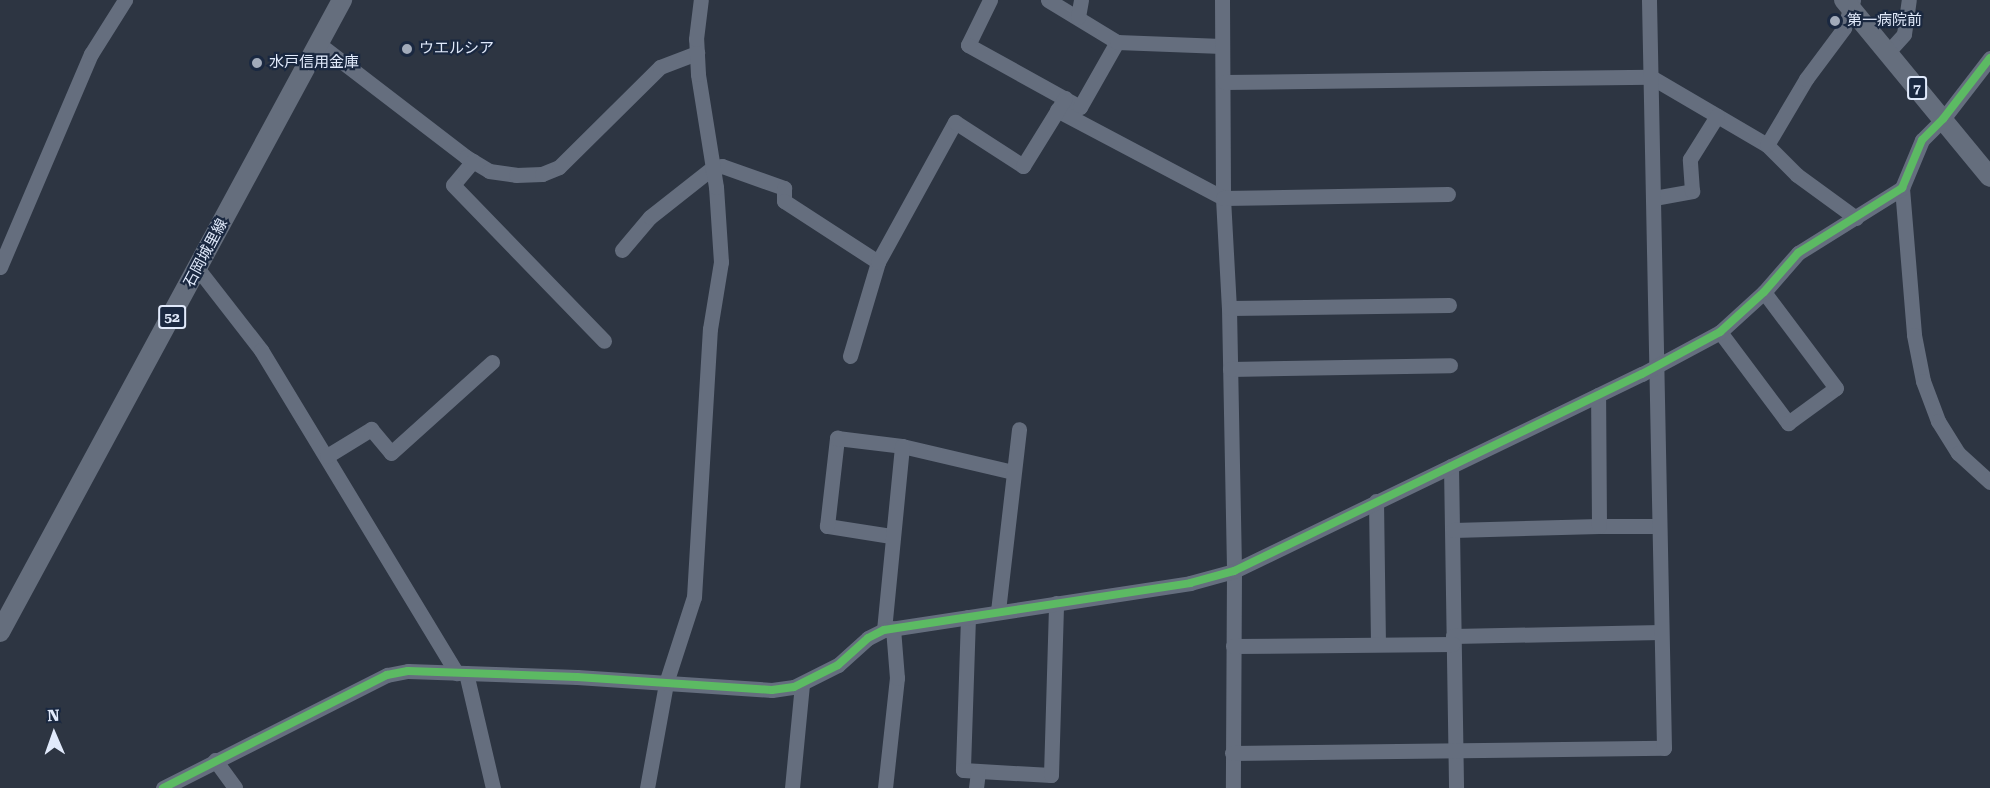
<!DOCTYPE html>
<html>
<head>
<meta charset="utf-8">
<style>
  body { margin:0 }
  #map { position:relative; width:1990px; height:788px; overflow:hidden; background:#2d3542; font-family:"Roboto Serif","Noto Sans JP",serif }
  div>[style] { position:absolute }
  .minor>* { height:15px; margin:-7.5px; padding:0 7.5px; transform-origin:7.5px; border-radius:7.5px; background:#656e7e }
  .major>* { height:20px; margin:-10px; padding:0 10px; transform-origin:10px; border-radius:10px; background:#656e7d }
  .cycleway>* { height:8px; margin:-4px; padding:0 4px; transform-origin:4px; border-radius:4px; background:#5cba63 }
  .dots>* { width:16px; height:16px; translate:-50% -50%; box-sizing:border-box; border:3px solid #1a2840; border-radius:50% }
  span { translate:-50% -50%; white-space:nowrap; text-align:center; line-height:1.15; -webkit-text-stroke:4.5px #1a2840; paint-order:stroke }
  .shield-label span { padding:2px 4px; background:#1a2840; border:2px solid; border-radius:4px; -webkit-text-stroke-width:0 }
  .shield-label { font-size:14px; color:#e1eafb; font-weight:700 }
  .poi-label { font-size:15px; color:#e1eafb }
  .left { translate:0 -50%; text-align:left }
  .street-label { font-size:15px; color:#e1eafb }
  .north { position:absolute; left:24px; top:704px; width:60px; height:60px; -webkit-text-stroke:4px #1a2840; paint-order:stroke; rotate:358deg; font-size:16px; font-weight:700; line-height:24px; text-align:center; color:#e1eafb }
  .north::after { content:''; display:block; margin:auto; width:21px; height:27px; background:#e1eafb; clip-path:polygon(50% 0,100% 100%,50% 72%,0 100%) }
</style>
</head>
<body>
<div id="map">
  <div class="minor">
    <i style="left:990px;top:0;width:50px;rotate:116.1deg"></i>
    <i style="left:968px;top:45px;width:128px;rotate:29deg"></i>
    <i style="left:1080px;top:107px;width:75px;rotate:-60.4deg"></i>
    <i style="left:1048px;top:0;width:81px;rotate:31.3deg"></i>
    <i style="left:1117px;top:42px;width:105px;rotate:2.2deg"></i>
    <i style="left:1222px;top:0;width:198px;rotate:89.7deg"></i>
    <i style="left:1223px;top:198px;width:110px;rotate:86.9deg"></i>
    <i style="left:1229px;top:308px;width:263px;rotate:88.9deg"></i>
    <i style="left:1234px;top:571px;width:217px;rotate:90.3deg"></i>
    <i style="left:1078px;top:17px;width:17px;rotate:-80deg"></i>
    <i style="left:319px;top:44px;width:185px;rotate:37.5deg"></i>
    <i style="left:466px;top:157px;width:27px;rotate:31deg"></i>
    <i style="left:489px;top:171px;width:27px;rotate:8deg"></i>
    <i style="left:516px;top:175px;width:26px;rotate:-2deg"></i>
    <i style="left:542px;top:174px;width:18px;rotate:-22deg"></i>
    <i style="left:559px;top:167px;width:142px;rotate:-44.7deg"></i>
    <i style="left:660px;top:67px;width:40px;rotate:-21deg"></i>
    <i style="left:1888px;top:52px;width:24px;rotate:-48deg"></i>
    <i style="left:1904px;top:34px;width:34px;rotate:-82deg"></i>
    <i style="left:1224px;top:82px;width:427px;rotate:-0.7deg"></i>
    <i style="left:1651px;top:77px;width:134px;rotate:30.4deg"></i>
    <i style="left:1767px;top:145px;width:42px;rotate:45deg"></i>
    <i style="left:1797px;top:175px;width:73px;rotate:36.1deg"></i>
    <i style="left:1057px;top:110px;width:188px;rotate:27.9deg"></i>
    <i style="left:1223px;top:198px;width:225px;rotate:-1deg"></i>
    <i style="left:1767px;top:145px;width:77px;rotate:-59.4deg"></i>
    <i style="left:1806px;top:79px;width:64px;rotate:-53.3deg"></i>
    <i style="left:1844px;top:28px;width:29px;rotate:-72deg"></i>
    <i style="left:473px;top:161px;width:31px;rotate:130deg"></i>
    <i style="left:453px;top:185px;width:217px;rotate:45.9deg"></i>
    <i style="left:1902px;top:188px;width:147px;rotate:85.3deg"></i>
    <i style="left:1914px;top:335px;width:47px;rotate:78.9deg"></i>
    <i style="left:1923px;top:381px;width:43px;rotate:69.4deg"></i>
    <i style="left:1938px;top:421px;width:38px;rotate:58deg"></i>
    <i style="left:1958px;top:453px;width:43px;rotate:42.2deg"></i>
    <i style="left:1654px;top:198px;width:39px;rotate:-10deg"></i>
    <i style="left:1692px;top:191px;width:32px;rotate:-94deg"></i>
    <i style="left:1690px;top:159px;width:51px;rotate:-57.9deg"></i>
    <i style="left:622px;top:250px;width:43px;rotate:-49.7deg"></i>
    <i style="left:650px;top:217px;width:79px;rotate:-38.3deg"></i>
    <i style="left:712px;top:168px;width:10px;rotate:-11deg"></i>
    <i style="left:722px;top:166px;width:66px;rotate:19.5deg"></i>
    <i style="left:784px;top:188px;width:13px;rotate:90deg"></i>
    <i style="left:784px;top:201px;width:112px;rotate:33deg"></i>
    <i style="left:0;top:267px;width:232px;rotate:-66.9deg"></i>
    <i style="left:91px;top:54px;width:64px;rotate:-57.8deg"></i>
    <i style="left:198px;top:269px;width:103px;rotate:52.1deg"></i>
    <i style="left:261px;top:350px;width:378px;rotate:58.8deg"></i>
    <i style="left:1229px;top:308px;width:220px;rotate:-0.8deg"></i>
    <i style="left:1720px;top:332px;width:114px;rotate:53.2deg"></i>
    <i style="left:1788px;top:423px;width:59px;rotate:-36.1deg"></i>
    <i style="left:1836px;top:388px;width:120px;rotate:-126.9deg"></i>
    <i style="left:850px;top:356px;width:98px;rotate:-73.4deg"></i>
    <i style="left:878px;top:262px;width:160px;rotate:-61.2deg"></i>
    <i style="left:955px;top:122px;width:81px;rotate:32.9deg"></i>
    <i style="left:1023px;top:166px;width:80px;rotate:-58.3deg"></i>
    <i style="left:1230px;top:369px;width:220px;rotate:-1deg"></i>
    <i style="left:327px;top:456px;width:52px;rotate:-31.5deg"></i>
    <i style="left:371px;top:429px;width:31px;rotate:50deg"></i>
    <i style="left:391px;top:453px;width:136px;rotate:-42deg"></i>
    <i style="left:1451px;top:466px;width:322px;rotate:89.1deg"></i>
    <i style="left:1376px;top:501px;width:143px;rotate:89.2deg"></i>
    <i style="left:1599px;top:526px;width:60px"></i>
    <i style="left:1453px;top:530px;width:146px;rotate:-1.6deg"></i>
    <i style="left:1599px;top:526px;width:131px;rotate:-90.4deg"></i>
    <i style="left:891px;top:536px;width:65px;rotate:-171.1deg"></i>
    <i style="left:827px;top:526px;width:89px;rotate:-83.5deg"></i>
    <i style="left:837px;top:438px;width:65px;rotate:7deg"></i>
    <i style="left:902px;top:446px;width:114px;rotate:13.2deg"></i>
    <i style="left:998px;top:611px;width:183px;rotate:-83.4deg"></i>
    <i style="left:968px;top:617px;width:153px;rotate:91.9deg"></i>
    <i style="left:963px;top:770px;width:88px;rotate:3.3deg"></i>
    <i style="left:1051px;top:775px;width:172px;rotate:-88.3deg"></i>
    <i style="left:884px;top:630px;width:185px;rotate:-84.4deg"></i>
    <i style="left:1453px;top:636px;width:208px;rotate:-1.1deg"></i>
    <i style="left:1233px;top:646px;width:220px;rotate:-0.5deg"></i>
    <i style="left:466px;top:673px;width:118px;rotate:76.8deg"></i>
    <i style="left:1232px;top:753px;width:432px;rotate:-0.7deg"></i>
    <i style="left:1664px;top:748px;width:748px;rotate:-91.15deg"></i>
    <i style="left:215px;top:760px;width:34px;rotate:54deg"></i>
    <i style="left:163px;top:788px;width:251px;rotate:-26.8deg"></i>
    <i style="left:387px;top:675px;width:21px;rotate:-11deg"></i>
    <i style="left:408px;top:671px;width:169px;rotate:2deg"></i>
    <i style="left:577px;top:677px;width:195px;rotate:3.8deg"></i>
    <i style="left:772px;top:690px;width:22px;rotate:-8deg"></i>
    <i style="left:794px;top:687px;width:49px;rotate:-26.6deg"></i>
    <i style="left:838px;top:665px;width:40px;rotate:-42deg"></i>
    <i style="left:868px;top:638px;width:18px;rotate:-27deg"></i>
    <i style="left:884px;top:630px;width:310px;rotate:-8.7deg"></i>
    <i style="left:1190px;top:583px;width:46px;rotate:-15.3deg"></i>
    <i style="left:1234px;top:571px;width:453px;rotate:-25.8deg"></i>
    <i style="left:1642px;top:374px;width:89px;rotate:-28.3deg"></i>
    <i style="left:1720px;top:332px;width:59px;rotate:-42.3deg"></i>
    <i style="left:1764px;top:292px;width:52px;rotate:-48.9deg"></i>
    <i style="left:1798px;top:253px;width:123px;rotate:-32deg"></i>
    <i style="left:1902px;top:188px;width:52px;rotate:-67.4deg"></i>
    <i style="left:1922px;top:140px;width:30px;rotate:-45deg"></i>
    <i style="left:1943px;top:119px;width:77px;rotate:-52.4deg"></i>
    <i style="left:647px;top:788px;width:107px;rotate:-79.7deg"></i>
    <i style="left:666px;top:683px;width:90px;rotate:-72deg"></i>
    <i style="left:694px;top:597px;width:268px;rotate:-86.6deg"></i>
    <i style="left:710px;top:329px;width:68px;rotate:-80.7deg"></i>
    <i style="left:721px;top:262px;width:75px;rotate:-93.8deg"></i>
    <i style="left:716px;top:187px;width:114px;rotate:-99.1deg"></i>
    <i style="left:698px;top:74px;width:35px;rotate:-93deg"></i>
    <i style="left:696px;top:39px;width:39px;rotate:-83deg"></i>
    <i style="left:792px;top:788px;width:103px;rotate:-84.5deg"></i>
    <i style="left:885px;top:788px;width:111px;rotate:-83.8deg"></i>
    <i style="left:897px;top:678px;width:50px;rotate:-94.6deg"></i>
    <i style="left:976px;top:788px;width:16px;rotate:-83deg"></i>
  </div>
  <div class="major">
    <i style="left:1844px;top:0;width:229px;rotate:50.5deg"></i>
    <i style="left:0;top:632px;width:719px;rotate:-61.58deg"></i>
  </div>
  <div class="cycleway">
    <i style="left:163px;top:788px;width:251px;rotate:-26.8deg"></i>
    <i style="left:387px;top:675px;width:21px;rotate:-11deg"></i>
    <i style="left:408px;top:671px;width:169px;rotate:2deg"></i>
    <i style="left:577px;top:677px;width:195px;rotate:3.8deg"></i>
    <i style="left:772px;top:690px;width:22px;rotate:-8deg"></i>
    <i style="left:794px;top:687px;width:49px;rotate:-26.6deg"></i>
    <i style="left:838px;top:665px;width:40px;rotate:-42deg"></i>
    <i style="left:868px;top:638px;width:18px;rotate:-27deg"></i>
    <i style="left:884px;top:630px;width:310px;rotate:-8.7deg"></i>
    <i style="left:1190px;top:583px;width:46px;rotate:-15.3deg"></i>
    <i style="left:1234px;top:571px;width:453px;rotate:-25.8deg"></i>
    <i style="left:1642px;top:374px;width:89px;rotate:-28.3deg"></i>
    <i style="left:1720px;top:332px;width:59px;rotate:-42.3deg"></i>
    <i style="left:1764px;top:292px;width:52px;rotate:-48.9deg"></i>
    <i style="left:1798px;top:253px;width:123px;rotate:-32deg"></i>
    <i style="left:1902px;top:188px;width:52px;rotate:-67.4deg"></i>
    <i style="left:1922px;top:140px;width:30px;rotate:-45deg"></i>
    <i style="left:1943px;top:119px;width:77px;rotate:-52.4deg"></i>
  </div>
  <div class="dots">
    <i style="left:1835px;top:21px;background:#a2abba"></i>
    <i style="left:407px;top:49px;background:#a2abba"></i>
    <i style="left:257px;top:63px;background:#a2abba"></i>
  </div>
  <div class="shield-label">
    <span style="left:1917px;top:88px">7</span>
    <span style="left:172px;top:317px">52</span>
  </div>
  <div class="poi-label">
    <span class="left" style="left:1847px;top:21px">第一病院前</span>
    <span class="left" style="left:419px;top:49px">ウエルシア</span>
    <span class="left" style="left:269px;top:63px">水戸信用金庫</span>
  </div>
  <div class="street-label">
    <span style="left:206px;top:253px;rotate:-62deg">石岡城里線</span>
  </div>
  <div class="north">N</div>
</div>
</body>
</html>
